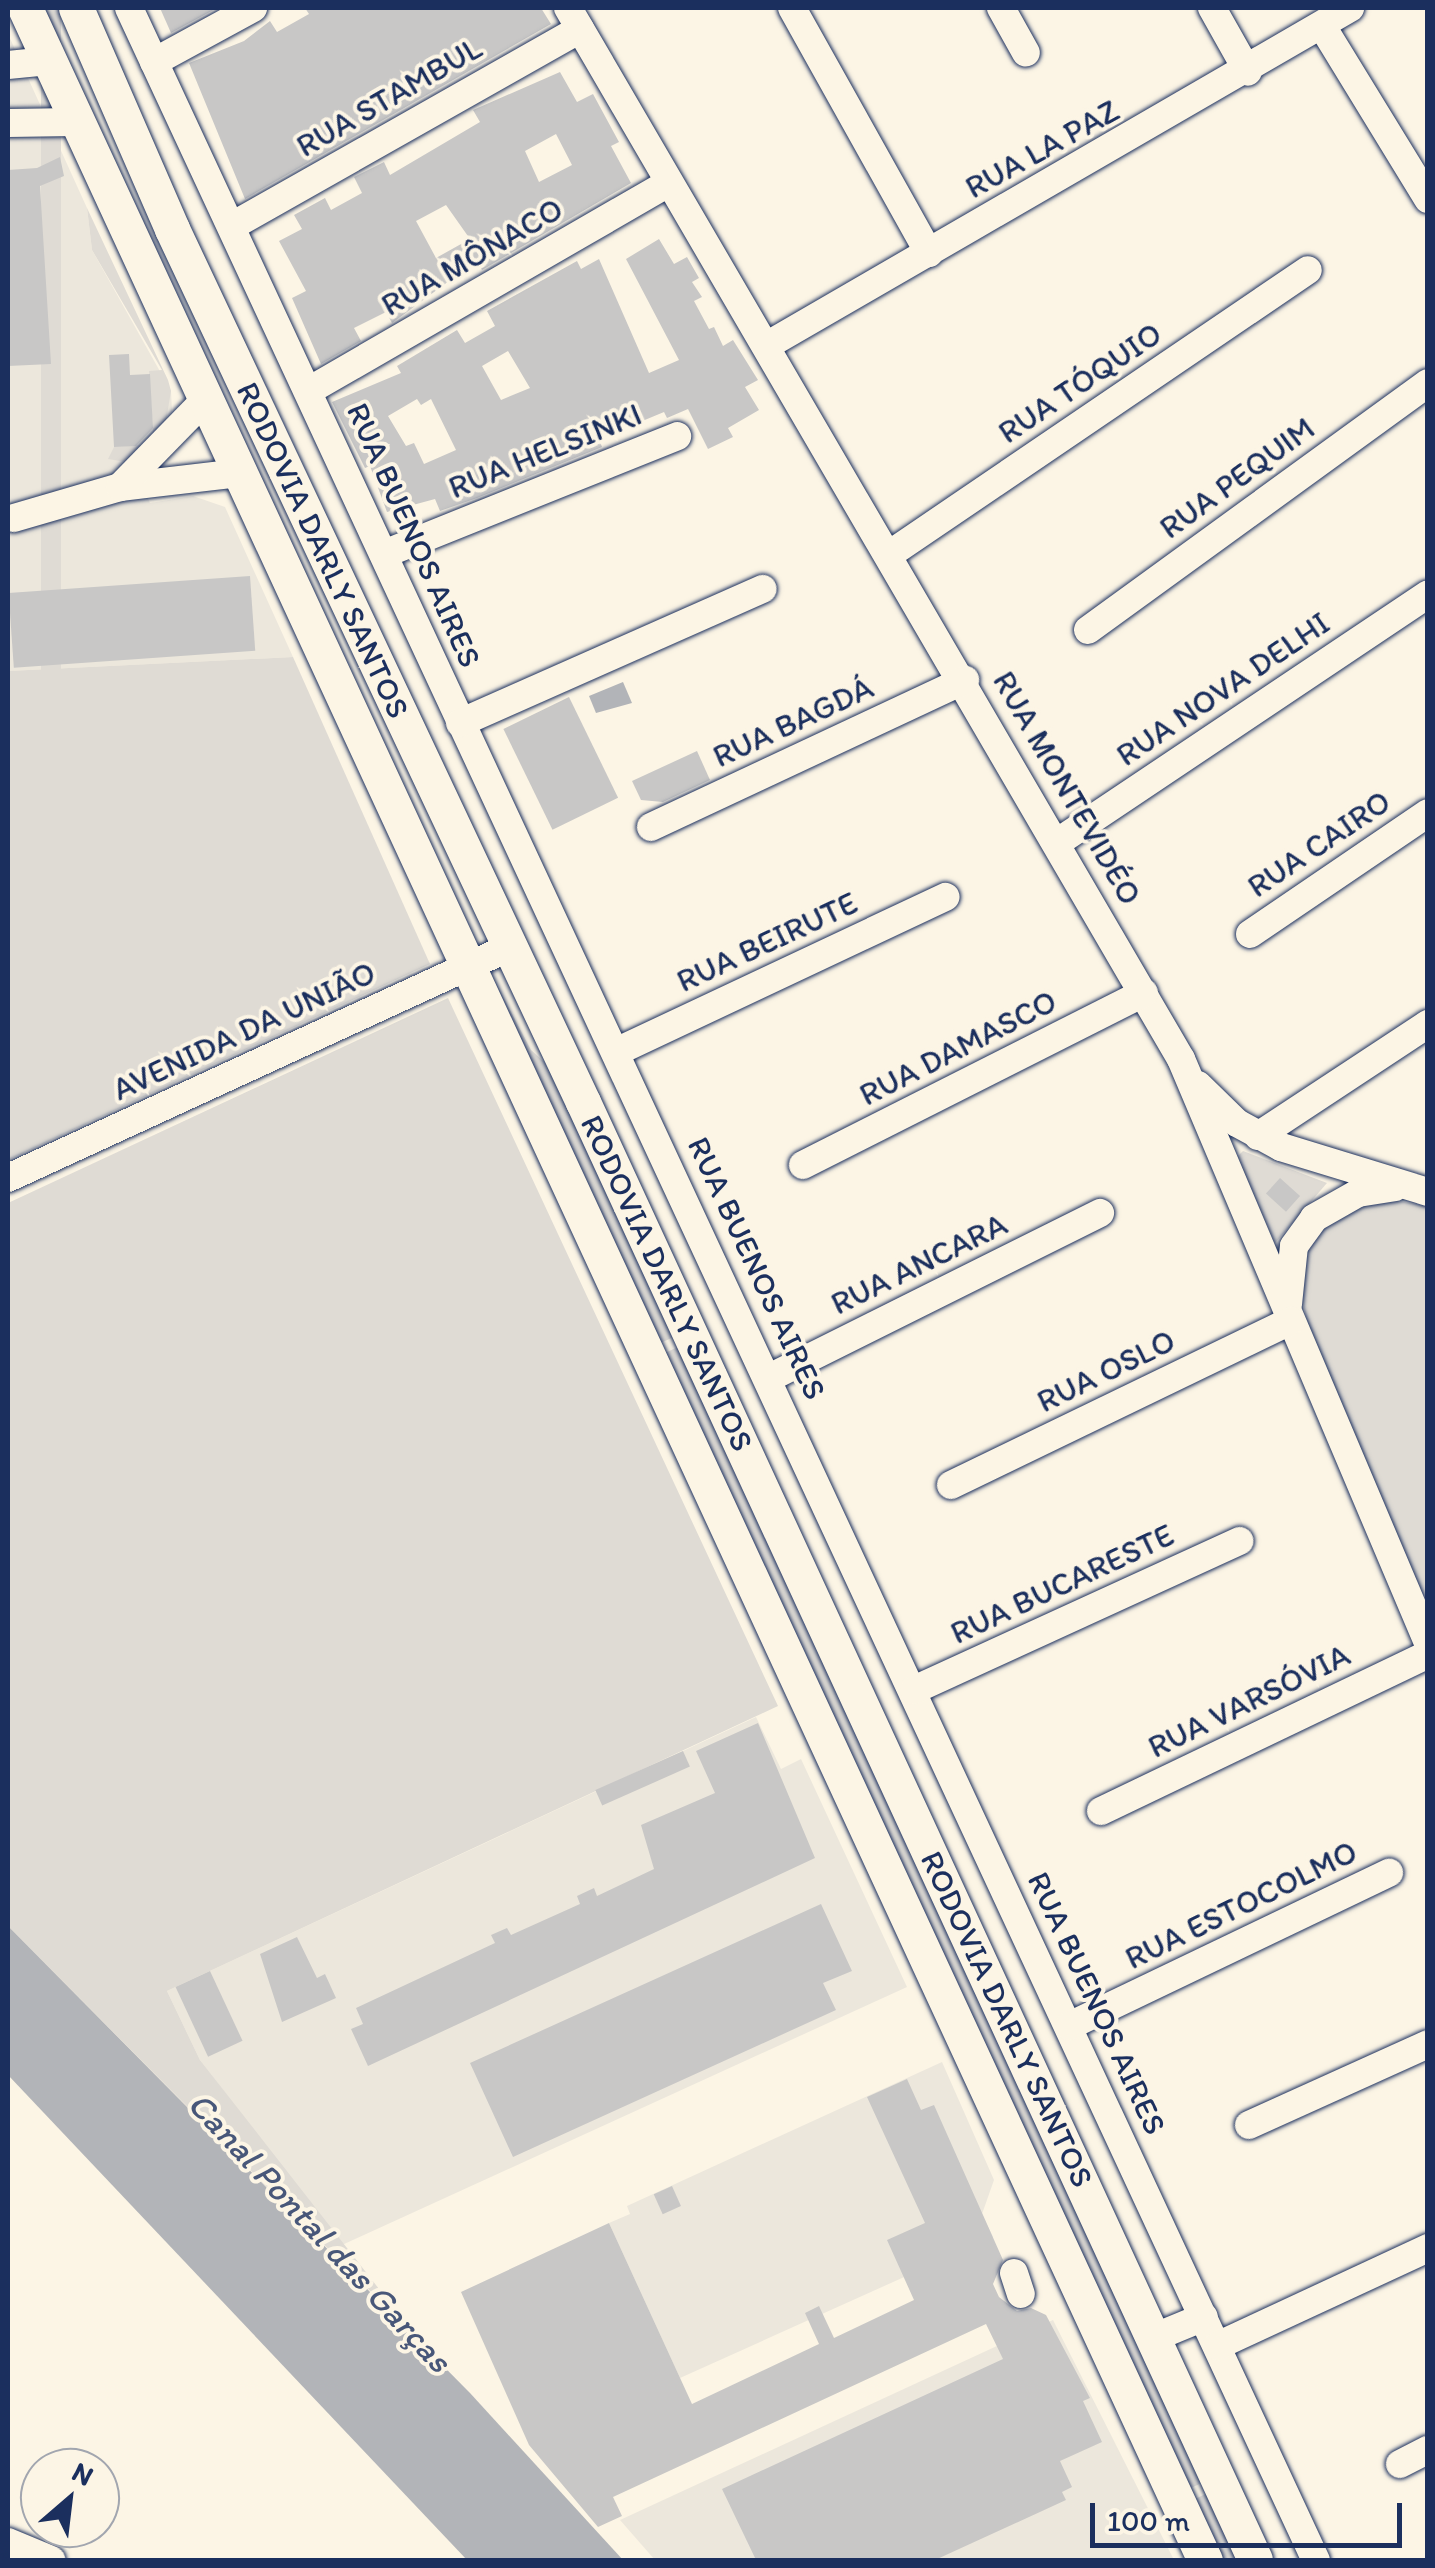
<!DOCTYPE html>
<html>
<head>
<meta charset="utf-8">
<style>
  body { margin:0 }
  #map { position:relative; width:1435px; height:2568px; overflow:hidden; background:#fcf5e5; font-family:Itim,sans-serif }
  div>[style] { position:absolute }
  .built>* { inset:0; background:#ece7dc }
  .green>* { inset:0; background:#dfdbd4; transform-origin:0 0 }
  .water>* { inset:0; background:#b2b4b8 }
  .building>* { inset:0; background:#c8c7c6; transform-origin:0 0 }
  .roads { filter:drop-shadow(0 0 2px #1b2f5e) drop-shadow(0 0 2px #1b2f5e) }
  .minor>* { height:28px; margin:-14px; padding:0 14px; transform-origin:14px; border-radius:14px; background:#fcf5e5 }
  .major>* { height:35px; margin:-17.5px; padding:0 17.5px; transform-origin:17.5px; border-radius:17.5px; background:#fcf5e5 }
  span { translate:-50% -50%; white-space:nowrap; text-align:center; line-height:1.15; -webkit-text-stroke:8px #fcf5e5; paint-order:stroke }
  .street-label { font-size:32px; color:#1b2f5e }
  .water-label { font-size:35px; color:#485779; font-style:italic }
  .frame { position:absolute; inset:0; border:10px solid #1b2f5e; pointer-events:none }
  .north { position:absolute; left:20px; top:2448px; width:100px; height:100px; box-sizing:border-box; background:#fcf5e5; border:2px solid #a2a6af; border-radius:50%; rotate:28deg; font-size:28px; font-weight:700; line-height:40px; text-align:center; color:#1b2f5e }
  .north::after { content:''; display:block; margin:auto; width:35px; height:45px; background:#1b2f5e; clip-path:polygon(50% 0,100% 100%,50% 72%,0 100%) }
  .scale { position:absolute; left:1090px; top:2503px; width:312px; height:45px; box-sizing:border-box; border:5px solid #1b2f5e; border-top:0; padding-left:12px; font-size:30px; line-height:35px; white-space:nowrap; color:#1b2f5e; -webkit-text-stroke:8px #fcf5e5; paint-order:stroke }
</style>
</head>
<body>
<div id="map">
  <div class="built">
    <i style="clip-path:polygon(8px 34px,87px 208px,92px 250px,171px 391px,172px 412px,131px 460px,150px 503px,193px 496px,225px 507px,293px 657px,8px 671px)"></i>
    <i style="clip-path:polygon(756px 1717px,781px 1769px,801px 1759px,907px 1987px,342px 2245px,200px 2060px,167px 1991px)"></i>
    <i style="clip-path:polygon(942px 2062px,994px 2180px,982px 2214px,993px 2237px,680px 2378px,609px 2223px,630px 2214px,627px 2206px)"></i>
    <i style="clip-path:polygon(1053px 2320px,1174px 2560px,655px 2560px,620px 2520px)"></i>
  </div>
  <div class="green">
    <i style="left:41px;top:8px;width:20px;height:1007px"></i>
    <i style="clip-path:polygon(87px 208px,168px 380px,171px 391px,164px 433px,150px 450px,131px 460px,132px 463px,108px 459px,114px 447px,154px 444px,149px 371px,162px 370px,92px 250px)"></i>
    <i style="clip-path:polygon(293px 657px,430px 964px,8px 1160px,8px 671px)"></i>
    <i style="clip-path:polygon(490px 972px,531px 1050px,552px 1069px,676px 1336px,656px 1345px)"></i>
    <i style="clip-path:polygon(448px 998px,778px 1706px,167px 1991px,200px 2060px,390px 2303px,387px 2308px,8px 1926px,8px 1203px)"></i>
    <i style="clip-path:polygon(1243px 1151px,1327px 1183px,1275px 1243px,1237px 1157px)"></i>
    <i style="clip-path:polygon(1398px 1201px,1427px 1206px,1427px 1607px,1308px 1325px,1301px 1294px,1308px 1251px,1324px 1228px,1363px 1206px)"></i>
    <i style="left:680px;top:1346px;width:1251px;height:22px;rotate:65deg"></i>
    <i style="left:1210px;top:2492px;width:75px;height:22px;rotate:65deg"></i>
  </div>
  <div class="water">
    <i style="clip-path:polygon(623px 682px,632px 703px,596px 713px,589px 696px)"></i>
    <i style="clip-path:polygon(8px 1926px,470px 2393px,623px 2560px,467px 2560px,8px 2075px)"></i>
  </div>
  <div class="building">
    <i style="clip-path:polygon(160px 8px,217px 8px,171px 33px)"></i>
    <i style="clip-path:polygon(305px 8px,541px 8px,551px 24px,245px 199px,189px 63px,244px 41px,270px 21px,277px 32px,309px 14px)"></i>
    <i style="clip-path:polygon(evenodd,560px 72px,577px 102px,593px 94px,619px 142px,611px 146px,631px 183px,482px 270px,479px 265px,449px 281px,392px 323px,386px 312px,354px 328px,361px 341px,321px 364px,292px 298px,306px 291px,279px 241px,302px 229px,294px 215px,325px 198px,331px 210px,362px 193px,354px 177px,384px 162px,390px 175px,480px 122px,473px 110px,560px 72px,556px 134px,572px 165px,539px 182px,525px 151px,556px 134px,560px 72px,446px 205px,470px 239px,436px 258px,416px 221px,446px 205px)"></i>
    <i style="clip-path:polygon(60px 157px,64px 176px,40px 186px,51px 364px,8px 366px,8px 170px,37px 168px)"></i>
    <i style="clip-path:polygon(evenodd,659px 239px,674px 264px,687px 257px,699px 278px,692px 282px,702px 297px,694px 301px,709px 329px,714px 327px,723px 346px,733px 340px,758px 380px,745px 387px,759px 410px,728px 428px,733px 437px,708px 449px,688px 409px,667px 418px,664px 412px,599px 439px,602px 447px,477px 498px,440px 511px,435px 499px,387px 512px,370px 466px,365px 468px,332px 402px,401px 373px,397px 366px,457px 330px,465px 343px,495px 326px,487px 311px,577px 261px,581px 269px,599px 259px,649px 373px,679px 360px,626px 259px,659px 239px,508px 351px,530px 388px,501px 400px,482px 366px,508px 351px,659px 239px,417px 399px,421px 405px,431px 399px,456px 450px,424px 464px,414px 443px,406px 446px,388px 416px,417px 399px)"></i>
    <i style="clip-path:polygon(129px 354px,130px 375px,150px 374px,153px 428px,136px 446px,114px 447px,109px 355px)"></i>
    <i style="left:250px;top:576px;width:75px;height:242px;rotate:86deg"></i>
    <i style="left:569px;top:697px;width:112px;height:73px;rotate:64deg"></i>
    <i style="clip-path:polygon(697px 751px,710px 780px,663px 802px,641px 800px,632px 781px)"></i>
    <i style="left:1280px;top:1178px;width:27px;height:21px;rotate:42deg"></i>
    <i style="clip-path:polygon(758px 1723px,815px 1858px,368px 2066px,351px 2029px,363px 2024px,356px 2008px,495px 1943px,491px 1935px,507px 1928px,511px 1935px,580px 1904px,577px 1896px,594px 1888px,597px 1896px,654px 1869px,641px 1825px,715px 1793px,696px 1751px)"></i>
    <i style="left:683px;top:1751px;width:17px;height:96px;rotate:66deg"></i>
    <i style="clip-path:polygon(821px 1904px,852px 1971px,823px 1983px,836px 2010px,513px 2157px,470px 2063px)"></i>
    <i style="clip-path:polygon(297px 1937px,317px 1978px,325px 1974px,336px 1998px,282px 2022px,260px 1954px)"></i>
    <i style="left:210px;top:1971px;width:77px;height:38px;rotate:65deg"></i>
    <i style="clip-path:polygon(907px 2079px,921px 2110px,934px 2105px,1003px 2260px,993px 2284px,999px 2297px,1017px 2311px,1031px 2308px,1046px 2315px,1090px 2398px,1083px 2401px,1102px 2442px,1060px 2461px,1072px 2487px,1062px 2492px,1066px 2500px,935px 2560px,756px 2560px,722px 2489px,1003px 2359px,986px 2324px,613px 2497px,622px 2516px,598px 2527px,529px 2445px,461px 2292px,609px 2223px,692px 2404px,819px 2344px,805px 2313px,819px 2306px,834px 2338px,914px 2300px,887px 2240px,925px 2223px,867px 2097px)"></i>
    <i style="left:672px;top:2186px;width:22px;height:20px;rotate:66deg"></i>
  </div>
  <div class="roads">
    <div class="minor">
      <i style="left:129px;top:8px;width:2815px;rotate:65.06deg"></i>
      <i style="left:568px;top:8px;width:1217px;rotate:59.75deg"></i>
      <i style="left:1181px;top:1059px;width:634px;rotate:67.07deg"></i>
      <i style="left:792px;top:8px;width:281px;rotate:60.8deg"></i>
      <i style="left:1001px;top:8px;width:51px;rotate:60.9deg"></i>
      <i style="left:1212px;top:8px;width:73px;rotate:60.6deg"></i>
      <i style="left:1322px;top:26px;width:203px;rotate:58.5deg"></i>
      <i style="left:154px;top:62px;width:113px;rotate:-28.6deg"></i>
      <i style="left:8px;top:65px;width:41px;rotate:-5.6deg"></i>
      <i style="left:8px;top:123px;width:67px;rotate:-0.9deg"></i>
      <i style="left:232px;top:226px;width:400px;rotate:-29.5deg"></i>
      <i style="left:766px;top:346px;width:675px;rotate:-30.06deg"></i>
      <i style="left:310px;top:390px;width:414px;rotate:-30deg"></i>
      <i style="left:120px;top:487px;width:120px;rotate:-6.7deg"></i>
      <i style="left:14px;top:518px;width:110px;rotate:-16.3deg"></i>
      <i style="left:120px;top:487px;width:123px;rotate:-45.7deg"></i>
      <i style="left:384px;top:554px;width:316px;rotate:-21.9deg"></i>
      <i style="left:890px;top:554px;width:505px;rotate:-34.19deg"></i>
      <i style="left:1088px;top:630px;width:420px;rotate:-36deg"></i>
      <i style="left:460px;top:723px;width:331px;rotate:-23.9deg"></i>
      <i style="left:651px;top:827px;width:347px;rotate:-25.1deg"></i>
      <i style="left:1058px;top:842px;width:445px;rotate:-33.8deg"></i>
      <i style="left:1250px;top:934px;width:215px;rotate:-34.2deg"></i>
      <i style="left:618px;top:1051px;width:362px;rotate:-25.2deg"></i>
      <i style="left:1198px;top:1085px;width:54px;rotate:44.3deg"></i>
      <i style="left:1237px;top:1123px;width:50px;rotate:28.6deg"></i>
      <i style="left:1281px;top:1147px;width:154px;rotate:17deg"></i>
      <i style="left:1258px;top:1136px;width:204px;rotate:-33.4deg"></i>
      <i style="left:803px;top:1165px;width:382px;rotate:-26.8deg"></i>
      <i style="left:8px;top:1178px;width:553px;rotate:-24.71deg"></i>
      <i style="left:1288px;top:1304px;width:58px;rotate:-84.1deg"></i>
      <i style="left:1294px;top:1246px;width:34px;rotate:-54deg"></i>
      <i style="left:1314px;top:1218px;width:51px;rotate:-29.6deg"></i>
      <i style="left:1358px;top:1193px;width:37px;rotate:-9deg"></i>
      <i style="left:769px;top:1378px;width:370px;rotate:-26.5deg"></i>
      <i style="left:951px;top:1485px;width:377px;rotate:-25.8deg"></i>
      <i style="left:914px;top:1690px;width:358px;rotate:-24.6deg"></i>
      <i style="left:1101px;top:1811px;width:363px;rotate:-25.6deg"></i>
      <i style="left:1069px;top:2026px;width:355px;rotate:-25.6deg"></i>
      <i style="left:1249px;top:2125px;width:196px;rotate:-24.3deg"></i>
      <i style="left:1014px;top:2273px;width:22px;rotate:72deg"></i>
      <i style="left:1153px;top:2338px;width:55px;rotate:-22.4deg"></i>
      <i style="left:1217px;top:2346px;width:233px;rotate:-24.9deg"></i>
      <i style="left:1400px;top:2464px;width:31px;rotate:-27deg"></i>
      <i style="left:8px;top:2542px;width:47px;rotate:22.7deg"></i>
    </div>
    <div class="major">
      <i style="left:25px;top:8px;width:2812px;rotate:65.19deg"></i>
      <i style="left:76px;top:8px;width:241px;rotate:66.5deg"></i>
      <i style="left:172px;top:229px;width:965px;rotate:64.79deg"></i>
      <i style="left:583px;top:1102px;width:1605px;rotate:65.25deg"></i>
    </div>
  </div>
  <div class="street-label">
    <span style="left:389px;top:97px;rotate:-30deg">RUA STAMBUL</span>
    <span style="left:1042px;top:149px;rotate:-29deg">RUA LA PAZ</span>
    <span style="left:472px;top:257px;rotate:-30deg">RUA MÔNACO</span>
    <span style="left:1080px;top:383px;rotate:-34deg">RUA TÓQUIO</span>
    <span style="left:545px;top:451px;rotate:-22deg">RUA HELSINKI</span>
    <span style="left:1237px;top:478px;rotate:-36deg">RUA PEQUIM</span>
    <span style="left:414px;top:535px;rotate:66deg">RUA BUENOS AIRES</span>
    <span style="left:323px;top:550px;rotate:65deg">RODOVIA DARLY SANTOS</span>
    <span style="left:1223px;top:689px;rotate:-34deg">RUA NOVA DELHI</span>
    <span style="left:793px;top:722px;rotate:-25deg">RUA BAGDÁ</span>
    <span style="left:1067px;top:788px;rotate:60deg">RUA MONTEVIDÉO</span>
    <span style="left:1319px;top:844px;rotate:-34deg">RUA CAIRO</span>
    <span style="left:767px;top:942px;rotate:-25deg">RUA BEIRUTE</span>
    <span style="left:244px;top:1031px;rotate:-25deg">AVENIDA DA UNIÃO</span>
    <span style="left:958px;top:1048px;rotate:-27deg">RUA DAMASCO</span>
    <span style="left:919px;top:1264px;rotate:-26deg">RUA ANCARA</span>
    <span style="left:757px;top:1268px;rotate:65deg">RUA BUENOS AIRES</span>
    <span style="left:667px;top:1283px;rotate:65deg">RODOVIA DARLY SANTOS</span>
    <span style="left:1106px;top:1371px;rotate:-26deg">RUA OSLO</span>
    <span style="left:1062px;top:1584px;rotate:-25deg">RUA BUCARESTE</span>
    <span style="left:1249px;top:1701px;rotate:-26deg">RUA VARSÓVIA</span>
    <span style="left:1241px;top:1905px;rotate:-26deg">RUA ESTOCOLMO</span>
    <span style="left:1097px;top:2003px;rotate:65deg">RUA BUENOS AIRES</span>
    <span style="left:1007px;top:2019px;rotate:65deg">RODOVIA DARLY SANTOS</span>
  </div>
  <div class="water-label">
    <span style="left:320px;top:2232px;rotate:47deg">Canal Pontal das Garças</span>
  </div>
  <div class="frame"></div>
  <div class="north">N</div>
  <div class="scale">100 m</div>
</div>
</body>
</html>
